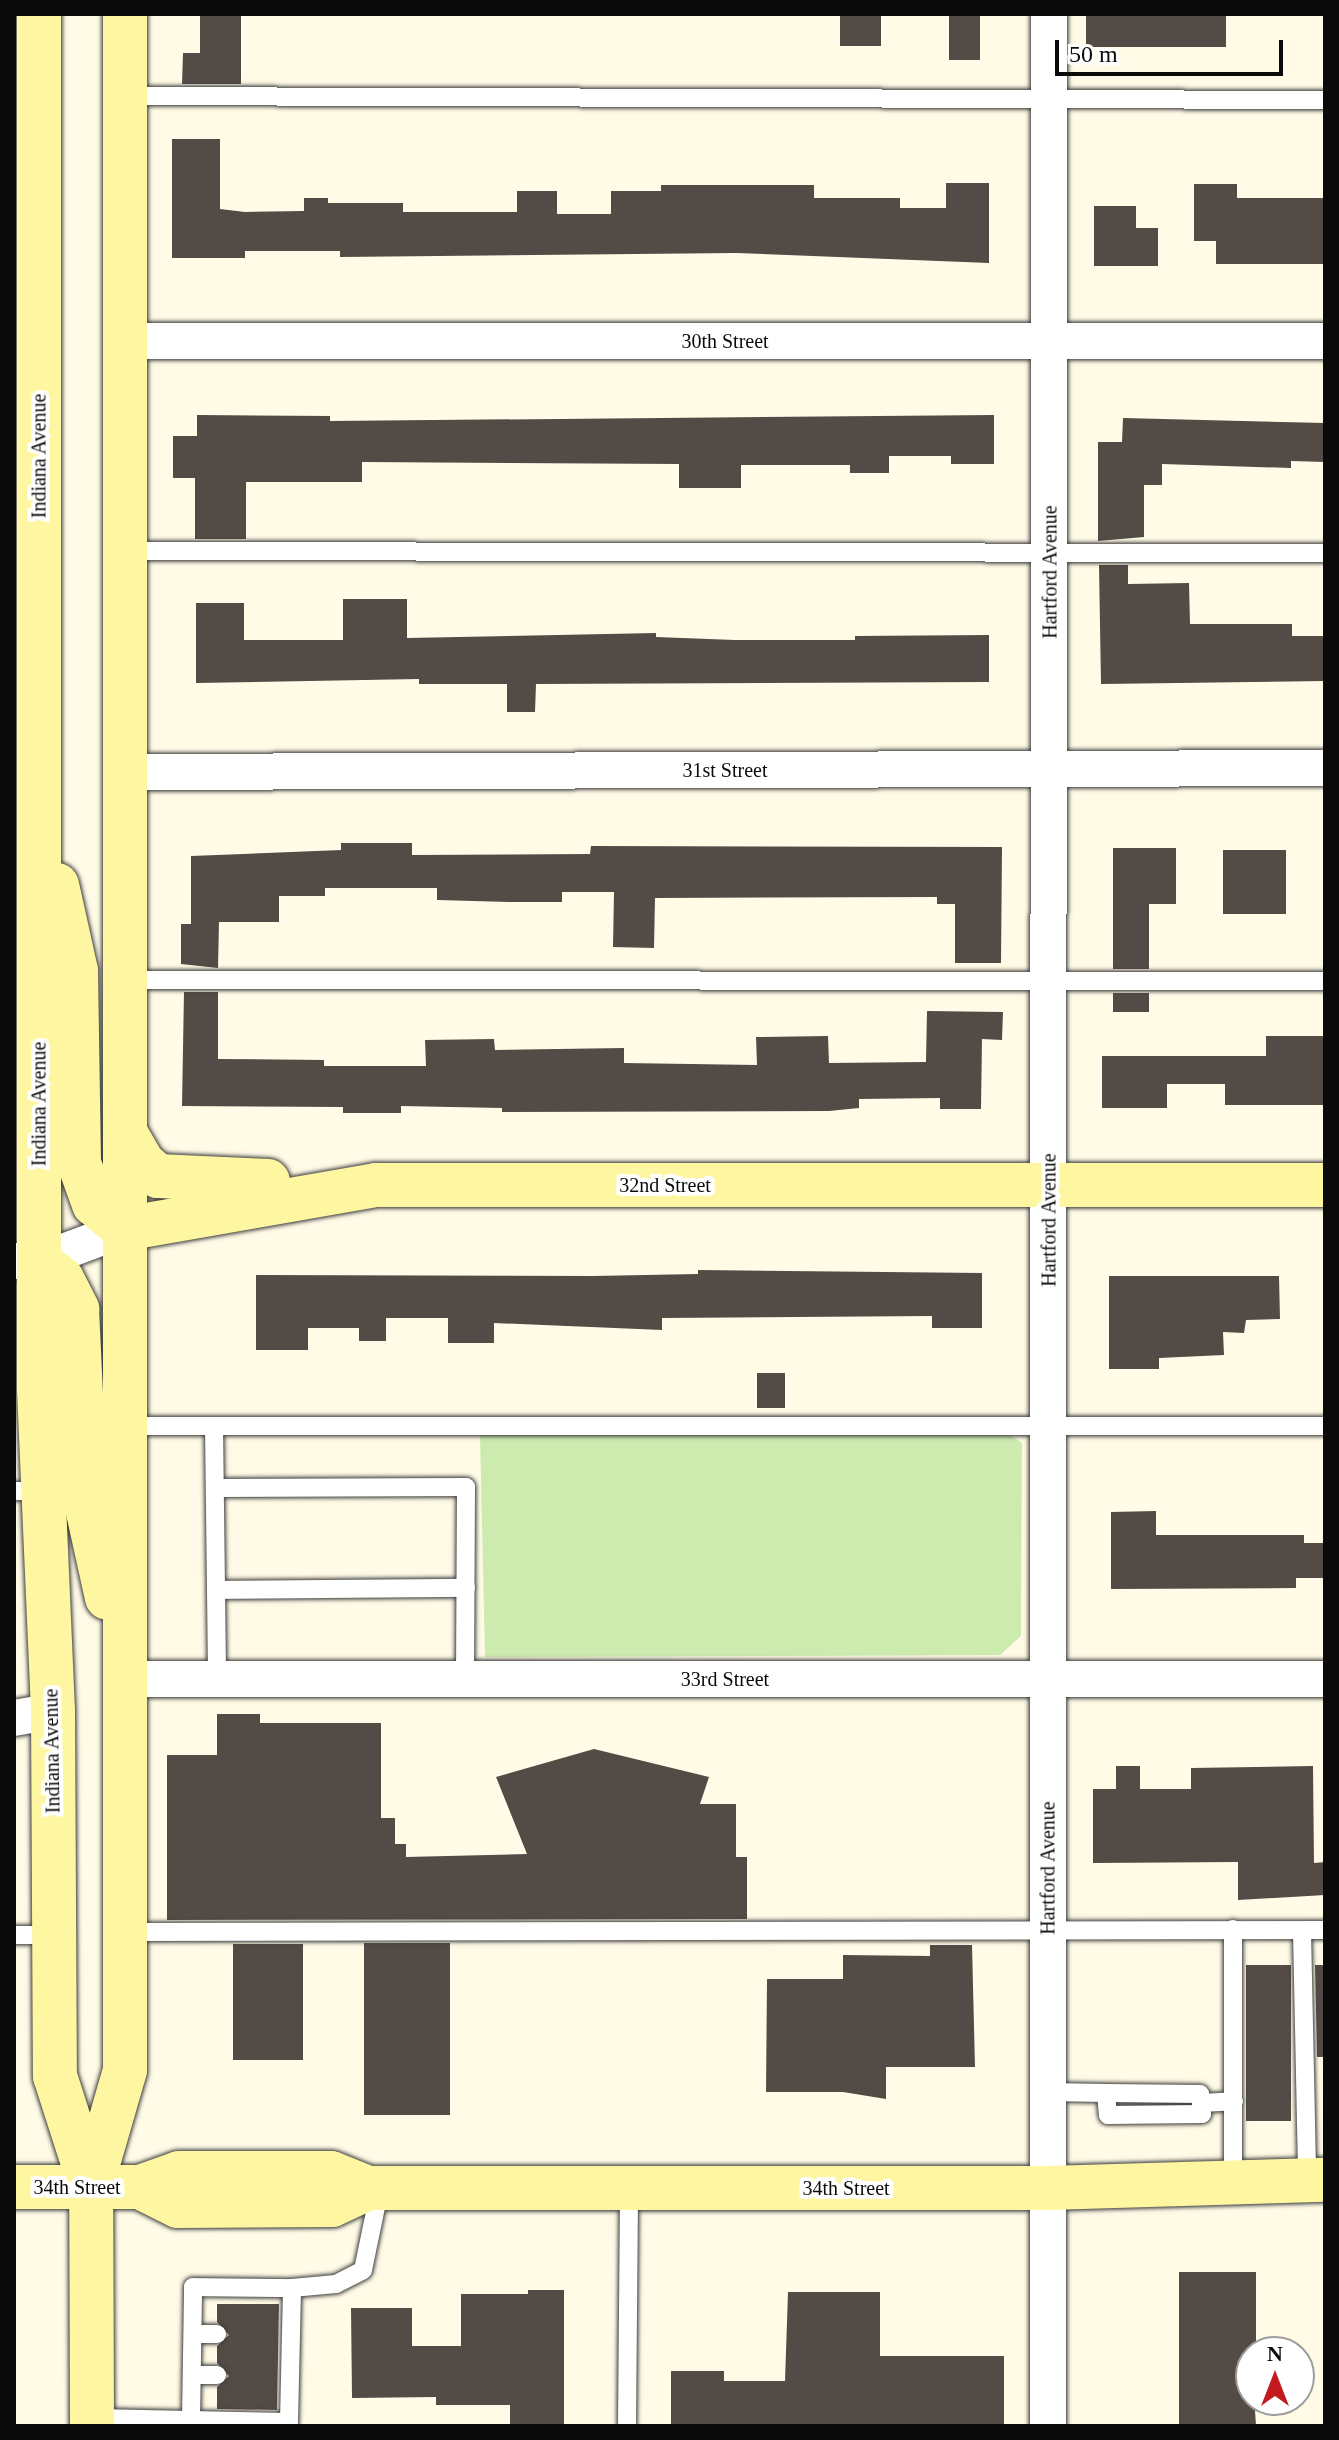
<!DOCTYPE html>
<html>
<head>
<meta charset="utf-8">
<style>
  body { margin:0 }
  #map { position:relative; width:1339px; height:2440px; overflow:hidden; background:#fffbe7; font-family:Georgia,serif }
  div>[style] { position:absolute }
  .green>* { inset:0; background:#cdebaf }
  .building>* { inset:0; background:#534b46; transform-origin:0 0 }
  .roads { filter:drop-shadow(0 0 2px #3d3d3d) drop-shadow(0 0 2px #3d3d3d) }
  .lane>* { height:18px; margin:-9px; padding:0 9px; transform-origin:9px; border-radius:9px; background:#fff }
  .street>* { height:36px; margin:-18px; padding:0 18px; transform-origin:18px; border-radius:18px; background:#fff }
  .secondary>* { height:44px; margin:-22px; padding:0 22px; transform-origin:22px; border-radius:22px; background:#fff6a2 }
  span { translate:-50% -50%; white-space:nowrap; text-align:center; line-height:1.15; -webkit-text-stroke:8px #fff; paint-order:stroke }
  .street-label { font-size:20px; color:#0a0a0a }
  .frame { position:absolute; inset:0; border:16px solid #0a0a0a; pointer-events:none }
  .north { position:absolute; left:1235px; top:2336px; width:80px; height:80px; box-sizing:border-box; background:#fff; border:2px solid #9d9d9d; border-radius:50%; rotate:0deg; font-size:22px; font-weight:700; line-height:32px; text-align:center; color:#0a0a0a }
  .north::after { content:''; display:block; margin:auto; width:28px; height:36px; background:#c11b20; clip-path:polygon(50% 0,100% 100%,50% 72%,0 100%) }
  .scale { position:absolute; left:1055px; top:40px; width:228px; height:36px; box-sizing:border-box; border:4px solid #0a0a0a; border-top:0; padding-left:10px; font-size:24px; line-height:28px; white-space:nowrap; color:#0a0a0a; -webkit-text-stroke:6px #fff; paint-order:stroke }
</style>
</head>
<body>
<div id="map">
  <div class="green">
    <i style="clip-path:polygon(1009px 1434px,1022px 1443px,1021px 1636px,1000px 1655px,485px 1657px,480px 1435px)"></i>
  </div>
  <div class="building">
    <i style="clip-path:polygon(200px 14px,241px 14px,241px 84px,182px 84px,183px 53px,200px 53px)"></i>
    <i style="left:840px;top:14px;width:41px;height:32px"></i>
    <i style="left:949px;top:14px;width:31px;height:46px"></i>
    <i style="left:1086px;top:14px;width:140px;height:33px"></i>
    <i style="clip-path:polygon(172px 139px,220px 139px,220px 209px,245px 212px,304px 211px,304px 198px,328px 198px,328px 203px,403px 203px,403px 212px,517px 212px,517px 191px,557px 191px,557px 214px,611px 214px,611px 191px,661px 191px,661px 185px,814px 185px,814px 198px,900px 198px,900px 208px,946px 208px,946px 183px,989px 183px,989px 263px,736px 253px,340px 257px,340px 251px,245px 251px,245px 258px,172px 258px)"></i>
    <i style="clip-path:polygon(1194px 184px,1237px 184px,1237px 198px,1325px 198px,1325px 264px,1216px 264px,1216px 241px,1194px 241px)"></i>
    <i style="clip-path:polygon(1094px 206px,1136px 206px,1136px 228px,1158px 228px,1158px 266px,1094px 266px)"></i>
    <i style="clip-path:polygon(197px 415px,330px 416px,330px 421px,994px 415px,994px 464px,951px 464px,951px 456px,889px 456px,889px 473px,850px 473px,850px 465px,741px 465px,741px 488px,679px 488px,679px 464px,362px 462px,362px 482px,246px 482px,246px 539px,195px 539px,195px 478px,173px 478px,173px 436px,197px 436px)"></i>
    <i style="clip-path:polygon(1123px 418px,1325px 423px,1325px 462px,1291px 461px,1291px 468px,1162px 464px,1162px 485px,1144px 485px,1144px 537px,1098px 541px,1098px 442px,1122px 442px)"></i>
    <i style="clip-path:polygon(1099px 565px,1128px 565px,1128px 584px,1189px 583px,1190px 624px,1292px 624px,1292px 636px,1325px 636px,1325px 681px,1101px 684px)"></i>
    <i style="clip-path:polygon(343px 599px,407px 599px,407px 638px,656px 633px,656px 637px,735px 640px,855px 640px,855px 636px,989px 635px,989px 682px,536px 684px,535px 712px,507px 712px,507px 684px,419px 684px,419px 679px,196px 683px,196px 603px,244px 603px,244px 640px,343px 640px)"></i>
    <i style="clip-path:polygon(341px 843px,412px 843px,412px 855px,590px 854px,591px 846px,1002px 847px,1001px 963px,955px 963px,955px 904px,937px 904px,937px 897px,655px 898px,654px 948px,613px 947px,614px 892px,562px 892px,562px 902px,509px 902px,437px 900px,437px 888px,325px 888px,325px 896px,279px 896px,279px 922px,219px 922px,218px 968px,181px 964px,181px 924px,191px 924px,191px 856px,341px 850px)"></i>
    <i style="clip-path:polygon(1113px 848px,1176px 848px,1176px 904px,1149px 904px,1149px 969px,1113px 969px)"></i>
    <i style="left:1223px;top:850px;width:63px;height:64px"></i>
    <i style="clip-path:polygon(184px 992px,218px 992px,218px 1059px,324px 1060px,324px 1066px,426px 1066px,425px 1040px,494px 1039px,495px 1050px,624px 1048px,624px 1063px,757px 1065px,756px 1037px,828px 1036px,829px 1063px,926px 1062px,927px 1011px,1003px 1012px,1002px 1040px,982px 1039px,981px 1109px,940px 1109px,940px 1098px,859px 1099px,859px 1108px,829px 1111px,502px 1112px,502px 1108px,401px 1106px,401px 1113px,343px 1113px,343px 1107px,182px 1106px)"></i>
    <i style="left:1113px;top:993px;width:36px;height:19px"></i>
    <i style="clip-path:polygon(1266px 1036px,1325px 1036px,1325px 1105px,1225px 1105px,1225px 1084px,1167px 1084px,1167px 1108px,1102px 1108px,1102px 1056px,1266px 1056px)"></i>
    <i style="clip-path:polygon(698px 1270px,982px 1273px,982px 1328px,932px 1328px,932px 1316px,662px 1318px,662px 1330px,494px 1323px,494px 1343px,448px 1343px,448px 1318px,386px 1318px,386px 1341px,359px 1341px,359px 1328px,308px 1328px,308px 1350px,256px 1350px,256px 1275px,593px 1276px,698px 1274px)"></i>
    <i style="clip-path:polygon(1109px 1276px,1279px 1276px,1280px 1319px,1246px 1320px,1244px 1333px,1223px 1332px,1224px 1355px,1159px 1358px,1159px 1369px,1109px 1369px)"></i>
    <i style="left:757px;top:1373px;width:28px;height:35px"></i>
    <i style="clip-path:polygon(1156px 1511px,1156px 1535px,1304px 1535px,1304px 1543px,1325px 1543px,1325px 1578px,1296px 1578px,1296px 1588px,1111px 1589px,1111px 1512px)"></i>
    <i style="clip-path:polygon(217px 1714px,260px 1714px,260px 1723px,381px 1723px,381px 1818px,395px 1818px,395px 1844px,406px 1844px,406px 1857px,527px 1854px,496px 1777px,594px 1749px,709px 1777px,700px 1804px,736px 1804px,736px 1857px,747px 1857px,747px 1919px,167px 1920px,167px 1755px,217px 1755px)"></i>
    <i style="clip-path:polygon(1116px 1766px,1140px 1766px,1140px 1789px,1191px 1789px,1191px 1768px,1313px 1766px,1314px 1863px,1325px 1862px,1325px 1895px,1238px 1900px,1238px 1862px,1093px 1863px,1093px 1789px,1116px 1789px)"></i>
    <i style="left:450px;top:1943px;width:172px;height:86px;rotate:90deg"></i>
    <i style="left:233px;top:1944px;width:70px;height:116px"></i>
    <i style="clip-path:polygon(930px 1945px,972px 1945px,975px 2067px,886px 2067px,886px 2099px,843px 2092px,766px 2092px,767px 1979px,843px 1979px,843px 1955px,930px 1956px)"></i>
    <i style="left:1246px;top:1965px;width:45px;height:156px"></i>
    <i style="clip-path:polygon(1315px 1965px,1325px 1965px,1325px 2057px,1317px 2057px)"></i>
    <i style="clip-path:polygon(1179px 2272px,1256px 2272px,1256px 2352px,1251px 2352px,1256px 2425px,1179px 2425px)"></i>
    <i style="clip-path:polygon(528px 2290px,564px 2290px,564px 2426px,510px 2426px,510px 2405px,436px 2405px,436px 2397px,352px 2398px,351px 2308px,412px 2308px,412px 2346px,461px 2346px,461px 2294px,528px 2294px)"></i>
    <i style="clip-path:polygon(788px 2292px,880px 2292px,880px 2356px,1004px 2356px,1004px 2426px,671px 2426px,671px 2371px,724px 2371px,724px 2381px,785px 2381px)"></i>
    <i style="clip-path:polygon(217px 2304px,279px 2304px,277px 2410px,217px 2409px,217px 2387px,229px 2376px,217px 2363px,217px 2346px,229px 2335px,217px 2322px)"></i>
  </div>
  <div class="roads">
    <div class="lane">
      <i style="left:125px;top:96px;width:1200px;rotate:0.19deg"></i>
      <i style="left:125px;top:551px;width:1200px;rotate:0.1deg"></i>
      <i style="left:125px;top:980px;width:1200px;rotate:0.05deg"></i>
      <i style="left:125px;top:1426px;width:1200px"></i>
      <i style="left:214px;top:1426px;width:253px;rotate:89.3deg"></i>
      <i style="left:215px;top:1488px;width:251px;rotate:-0.2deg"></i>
      <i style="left:466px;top:1487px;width:192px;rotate:90.3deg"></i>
      <i style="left:14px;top:1491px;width:27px"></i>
      <i style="left:216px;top:1590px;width:250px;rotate:-0.5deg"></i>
      <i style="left:1302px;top:1931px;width:248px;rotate:88.8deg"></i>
      <i style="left:125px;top:1932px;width:1200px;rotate:-0.1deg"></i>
      <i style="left:14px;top:1935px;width:40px"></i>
      <i style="left:1048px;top:2092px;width:58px;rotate:1deg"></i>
      <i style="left:1106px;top:2093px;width:22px;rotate:85deg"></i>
      <i style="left:1108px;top:2115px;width:94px;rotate:-0.6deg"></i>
      <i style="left:1202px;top:2114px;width:11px;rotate:-95deg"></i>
      <i style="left:1201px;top:2103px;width:33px;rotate:-3deg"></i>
      <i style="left:1106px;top:2093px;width:94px;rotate:0.6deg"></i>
      <i style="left:1200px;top:2094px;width:9px;rotate:84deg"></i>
      <i style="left:1233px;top:2181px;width:252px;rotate:-90deg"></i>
      <i style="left:193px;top:2334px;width:24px"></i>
      <i style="left:192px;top:2375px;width:25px"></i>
      <i style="left:92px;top:2418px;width:197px;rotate:1.2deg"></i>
      <i style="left:289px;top:2422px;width:134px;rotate:-88.7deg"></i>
      <i style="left:292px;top:2288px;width:44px;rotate:-5.2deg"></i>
      <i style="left:336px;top:2284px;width:30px;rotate:-27deg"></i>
      <i style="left:363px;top:2270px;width:84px;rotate:-78.3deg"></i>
      <i style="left:191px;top:2420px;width:133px;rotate:-89.1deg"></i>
      <i style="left:193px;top:2287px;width:99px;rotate:0.6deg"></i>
      <i style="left:627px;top:2426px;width:238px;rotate:-89.5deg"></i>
    </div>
    <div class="street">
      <i style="left:125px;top:341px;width:1200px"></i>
      <i style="left:125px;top:772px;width:1200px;rotate:-0.19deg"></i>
      <i style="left:14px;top:1261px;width:25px"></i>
      <i style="left:39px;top:1261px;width:91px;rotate:-20.6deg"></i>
      <i style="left:125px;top:1679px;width:1200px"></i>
      <i style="left:14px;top:1718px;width:40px;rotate:-10deg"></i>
      <i style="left:1048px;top:2426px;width:2412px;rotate:-89.98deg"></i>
    </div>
    <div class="secondary">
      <i style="left:39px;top:14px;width:1376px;rotate:90deg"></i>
      <i style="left:39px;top:1390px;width:321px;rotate:87.5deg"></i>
      <i style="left:53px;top:1711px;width:365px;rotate:89.7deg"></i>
      <i style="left:55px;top:2076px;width:118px;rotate:72.2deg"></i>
      <i style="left:57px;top:885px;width:88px;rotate:77.5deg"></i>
      <i style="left:76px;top:971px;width:192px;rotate:89.1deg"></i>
      <i style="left:79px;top:1163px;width:44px;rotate:69.9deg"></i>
      <i style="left:94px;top:1204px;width:39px;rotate:40deg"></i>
      <i style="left:124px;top:1229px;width:255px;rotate:-9.9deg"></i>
      <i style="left:375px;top:1185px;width:950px"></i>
      <i style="left:125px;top:1132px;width:36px;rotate:60deg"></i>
      <i style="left:143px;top:1163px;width:20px;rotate:41deg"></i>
      <i style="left:158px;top:1176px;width:110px;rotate:2.6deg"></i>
      <i style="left:39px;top:1261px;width:29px;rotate:38deg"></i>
      <i style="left:62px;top:1279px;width:34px;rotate:63deg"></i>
      <i style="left:77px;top:1309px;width:194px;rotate:87.3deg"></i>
      <i style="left:86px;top:1503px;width:97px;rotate:77.5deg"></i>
      <i style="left:14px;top:2187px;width:126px"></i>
      <i style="left:140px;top:2187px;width:41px;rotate:-19.7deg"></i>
      <i style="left:179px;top:2173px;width:152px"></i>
      <i style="left:331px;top:2173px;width:40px;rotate:22deg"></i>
      <i style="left:368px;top:2188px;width:680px"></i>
      <i style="left:1048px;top:2188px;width:277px;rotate:-1.7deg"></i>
      <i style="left:140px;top:2187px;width:42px;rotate:26.6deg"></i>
      <i style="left:178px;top:2206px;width:154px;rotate:-0.4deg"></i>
      <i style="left:332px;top:2205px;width:40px;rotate:-25deg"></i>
      <i style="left:92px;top:2426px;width:238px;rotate:-90.2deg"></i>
      <i style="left:91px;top:2188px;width:123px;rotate:-73.9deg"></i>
      <i style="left:125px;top:2070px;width:2056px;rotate:-90deg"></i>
    </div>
  </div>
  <div class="street-label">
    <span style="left:725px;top:341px">30th Street</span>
    <span style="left:39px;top:456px;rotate:-90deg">Indiana Avenue</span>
    <span style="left:1050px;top:572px;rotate:-90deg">Hartford Avenue</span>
    <span style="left:725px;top:770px">31st Street</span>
    <span style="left:39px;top:1104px;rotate:-90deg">Indiana Avenue</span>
    <span style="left:665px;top:1185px">32nd Street</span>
    <span style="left:1049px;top:1220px;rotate:-90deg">Hartford Avenue</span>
    <span style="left:725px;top:1679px">33rd Street</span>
    <span style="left:52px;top:1751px;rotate:-91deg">Indiana Avenue</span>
    <span style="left:1048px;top:1868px;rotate:-90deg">Hartford Avenue</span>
    <span style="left:77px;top:2187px">34th Street</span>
    <span style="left:846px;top:2188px">34th Street</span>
  </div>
  <div class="frame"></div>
  <div class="north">N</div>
  <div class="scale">50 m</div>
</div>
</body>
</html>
